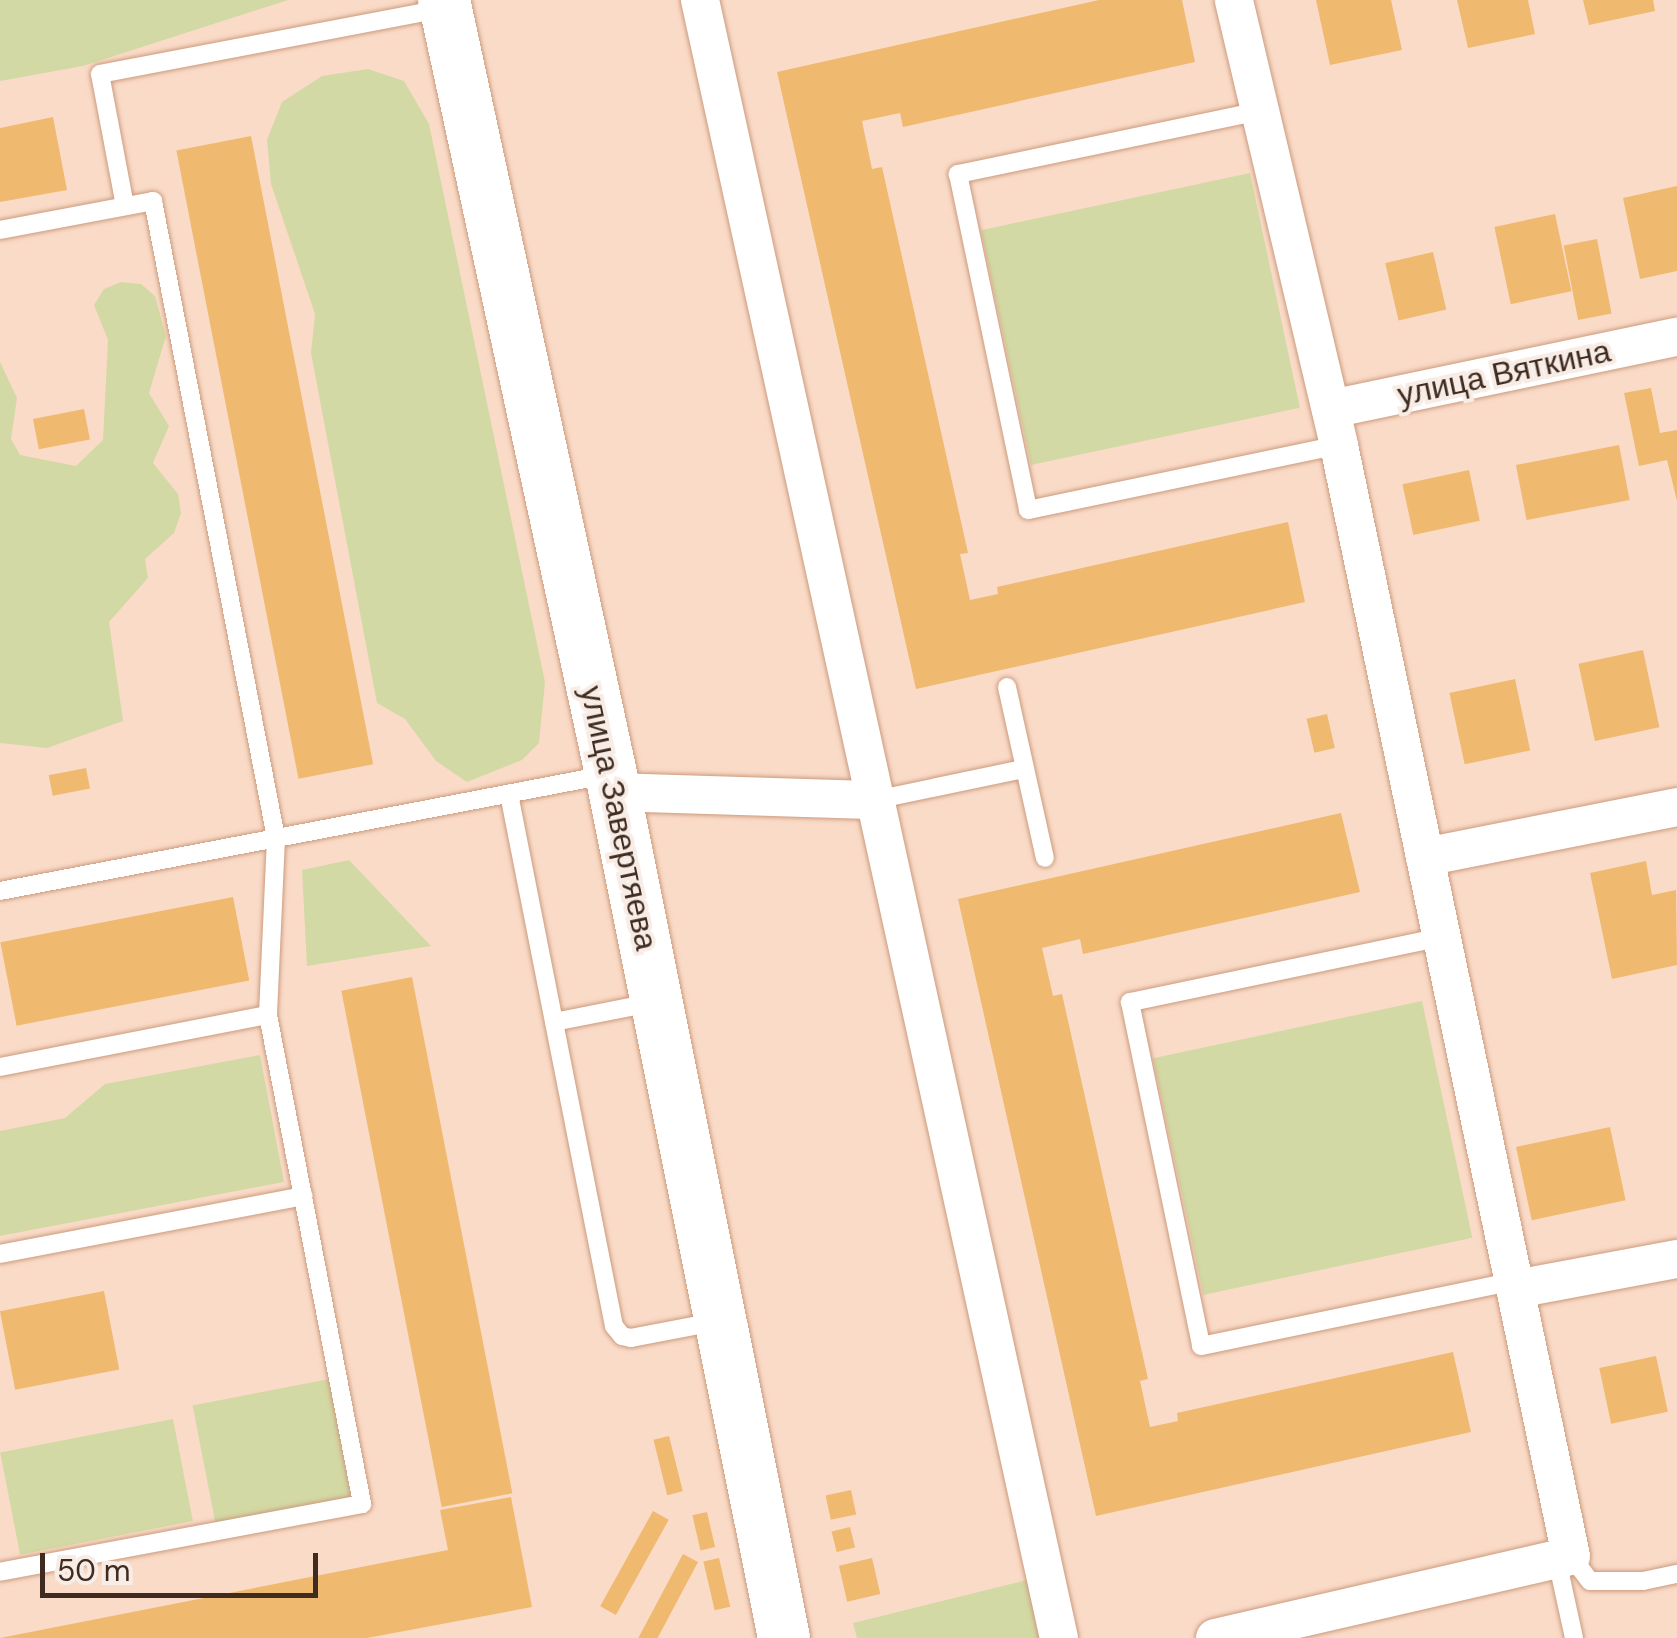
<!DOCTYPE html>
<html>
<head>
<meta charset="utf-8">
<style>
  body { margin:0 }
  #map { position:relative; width:1677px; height:1638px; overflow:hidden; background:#fadbc8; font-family:"DM Sans",sans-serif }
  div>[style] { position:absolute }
  .green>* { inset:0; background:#d3d9a4; transform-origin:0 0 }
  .building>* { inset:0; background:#f0b970; transform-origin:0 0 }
  .roads { filter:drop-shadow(0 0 2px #cc9b7d) drop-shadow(0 0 2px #cc9b7d) }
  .service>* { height:18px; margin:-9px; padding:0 9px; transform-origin:9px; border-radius:9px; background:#fff }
  .minor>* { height:38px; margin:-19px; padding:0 19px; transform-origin:19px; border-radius:19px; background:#fff }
  .secondary>* { height:52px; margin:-26px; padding:0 26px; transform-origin:26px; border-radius:26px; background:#fff }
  span { translate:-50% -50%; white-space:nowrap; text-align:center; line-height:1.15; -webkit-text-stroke:8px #f7ede6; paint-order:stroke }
  .street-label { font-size:32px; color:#3f2b1f }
  .scale { position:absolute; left:40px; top:1553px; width:278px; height:45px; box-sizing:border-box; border:5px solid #3f2b1f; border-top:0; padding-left:12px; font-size:30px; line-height:35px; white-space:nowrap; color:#3f2b1f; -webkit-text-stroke:8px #f7ede6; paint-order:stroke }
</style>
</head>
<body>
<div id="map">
  <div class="green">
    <i style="clip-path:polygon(0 0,288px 0,83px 66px,0 81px)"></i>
    <i style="clip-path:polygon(368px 69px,404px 81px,429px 124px,545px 682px,539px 743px,522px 760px,467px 782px,436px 761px,405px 719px,377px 703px,311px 353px,315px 314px,271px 184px,267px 140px,282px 102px,322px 76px)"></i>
    <i style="left:1250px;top:173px;width:240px;height:275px;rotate:78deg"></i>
    <i style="clip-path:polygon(121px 282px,141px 284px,155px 296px,166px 336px,149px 393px,169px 426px,153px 463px,178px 494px,181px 513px,174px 533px,145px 559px,148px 578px,109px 622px,123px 721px,47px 748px,0 743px,0 362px,17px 398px,11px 439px,20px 455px,76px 466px,103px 440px,108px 340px,94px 305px,104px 289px)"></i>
    <i style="clip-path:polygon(349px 860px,431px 946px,307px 966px,302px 870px)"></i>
    <i style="left:1422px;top:1001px;width:242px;height:275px;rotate:78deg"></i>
    <i style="clip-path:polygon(260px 1055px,284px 1182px,0 1236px,0 1131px,65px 1118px,105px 1084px)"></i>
    <i style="left:329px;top:1379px;width:121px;height:139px;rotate:79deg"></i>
    <i style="left:173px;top:1419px;width:104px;height:176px;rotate:79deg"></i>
    <i style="clip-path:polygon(1027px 1580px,1041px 1638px,857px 1638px,853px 1623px)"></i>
  </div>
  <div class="building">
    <i style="clip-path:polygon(1099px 0,1182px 0,1195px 62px,903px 127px,900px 113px,862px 121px,872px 169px,882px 167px,968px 553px,960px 554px,970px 600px,998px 594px,997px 587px,1288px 522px,1305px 602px,916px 689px,777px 72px)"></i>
    <i style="clip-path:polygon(1316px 0,1391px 0,1402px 50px,1330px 65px)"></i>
    <i style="clip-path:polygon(1457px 0,1528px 0,1535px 34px,1468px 48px)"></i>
    <i style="clip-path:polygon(1583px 0,1653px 0,1655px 11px,1589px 25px)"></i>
    <i style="clip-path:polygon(53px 117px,67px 190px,0 202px,0 128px)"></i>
    <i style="left:251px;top:136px;width:640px;height:76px;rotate:79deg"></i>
    <i style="clip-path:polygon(1677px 186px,1677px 271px,1640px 279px,1623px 198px)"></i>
    <i style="left:1555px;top:214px;width:79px;height:62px;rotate:78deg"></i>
    <i style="left:1597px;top:239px;width:76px;height:34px;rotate:79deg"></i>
    <i style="left:1433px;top:252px;width:59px;height:49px;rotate:77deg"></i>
    <i style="clip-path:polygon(1651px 388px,1660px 433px,1677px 430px,1677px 501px,1667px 460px,1639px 466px,1624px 393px)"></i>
    <i style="left:84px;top:409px;width:31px;height:52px;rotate:79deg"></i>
    <i style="left:1619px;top:445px;width:56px;height:105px;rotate:79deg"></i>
    <i style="left:1469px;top:470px;width:52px;height:68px;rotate:78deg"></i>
    <i style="left:1643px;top:650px;width:79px;height:66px;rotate:78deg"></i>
    <i style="left:1515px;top:679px;width:73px;height:67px;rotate:78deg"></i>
    <i style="left:1327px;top:714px;width:35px;height:21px;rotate:77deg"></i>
    <i style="left:86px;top:768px;width:21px;height:38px;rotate:79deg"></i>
    <i style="clip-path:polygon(1341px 813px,1360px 892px,1083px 954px,1080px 939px,1042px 948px,1053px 996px,1062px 994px,1148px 1379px,1140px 1381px,1150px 1427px,1178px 1421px,1177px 1413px,1453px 1352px,1471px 1432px,1096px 1516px,958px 899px)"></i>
    <i style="clip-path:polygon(1646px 861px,1652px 895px,1676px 890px,1677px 965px,1612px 979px,1590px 873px)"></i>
    <i style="left:233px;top:897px;width:85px;height:237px;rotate:79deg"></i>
    <i style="left:412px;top:977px;width:526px;height:72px;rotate:79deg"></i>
    <i style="left:1610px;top:1127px;width:75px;height:96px;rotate:78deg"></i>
    <i style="left:104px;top:1291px;width:80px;height:106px;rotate:79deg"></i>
    <i style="left:1656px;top:1356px;width:57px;height:58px;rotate:78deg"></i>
    <i style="left:669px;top:1436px;width:57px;height:16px;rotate:76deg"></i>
    <i style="left:851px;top:1490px;width:25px;height:26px;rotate:78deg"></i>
    <i style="clip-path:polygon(511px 1497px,532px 1607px,367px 1638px,0 1638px,448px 1550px,440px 1510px)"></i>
    <i style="left:653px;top:1511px;width:18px;height:109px;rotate:29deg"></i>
    <i style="left:707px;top:1512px;width:36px;height:15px;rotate:77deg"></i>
    <i style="left:850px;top:1527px;width:21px;height:19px;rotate:76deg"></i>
    <i style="left:683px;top:1554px;width:17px;height:96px;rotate:28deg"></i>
    <i style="left:719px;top:1558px;width:50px;height:16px;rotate:77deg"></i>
    <i style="left:872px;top:1558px;width:37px;height:34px;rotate:77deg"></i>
  </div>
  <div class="roads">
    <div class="service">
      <i style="left:1260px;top:111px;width:309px;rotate:168.2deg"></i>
      <i style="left:958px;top:174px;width:343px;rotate:78.2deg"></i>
      <i style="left:1028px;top:510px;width:318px;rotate:-11.8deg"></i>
      <i style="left:125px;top:206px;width:134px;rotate:-100.7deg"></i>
      <i style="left:100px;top:74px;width:346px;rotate:-10.8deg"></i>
      <i style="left:0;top:230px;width:156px;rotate:-10.7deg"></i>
      <i style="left:153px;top:201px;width:649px;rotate:79.07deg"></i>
      <i style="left:276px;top:838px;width:177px;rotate:92.6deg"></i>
      <i style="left:268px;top:1015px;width:498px;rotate:79.1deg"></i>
      <i style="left:362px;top:1504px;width:368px;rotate:169.4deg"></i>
      <i style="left:1007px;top:687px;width:175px;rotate:77.5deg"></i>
      <i style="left:509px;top:794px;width:542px;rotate:78.84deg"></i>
      <i style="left:614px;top:1326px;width:13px;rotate:51deg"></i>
      <i style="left:622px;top:1336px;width:9px;rotate:13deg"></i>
      <i style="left:631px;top:1338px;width:86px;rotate:-10.8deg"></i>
      <i style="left:875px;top:800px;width:152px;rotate:-11.8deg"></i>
      <i style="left:0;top:891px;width:617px;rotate:-10.84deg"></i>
      <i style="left:1442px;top:937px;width:319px;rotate:168.2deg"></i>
      <i style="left:1130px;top:1002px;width:351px;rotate:78.3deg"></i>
      <i style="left:1201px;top:1346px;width:320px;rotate:-11.7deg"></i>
      <i style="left:554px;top:1022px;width:99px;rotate:-11.1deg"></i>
      <i style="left:0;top:1067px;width:273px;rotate:-11deg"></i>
      <i style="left:0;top:1254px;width:309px;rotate:-10.8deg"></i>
      <i style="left:1571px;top:1556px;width:31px;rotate:53deg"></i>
      <i style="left:1590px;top:1581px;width:53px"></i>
      <i style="left:1643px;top:1581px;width:35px;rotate:-12deg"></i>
      <i style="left:1557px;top:1560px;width:80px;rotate:77.7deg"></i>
    </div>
    <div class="minor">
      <i style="left:700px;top:0;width:1677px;rotate:77.64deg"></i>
      <i style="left:1331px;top:409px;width:353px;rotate:-11.8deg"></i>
      <i style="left:614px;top:792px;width:261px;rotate:1.8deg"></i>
      <i style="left:1425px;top:857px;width:257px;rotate:-11.2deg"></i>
      <i style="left:1516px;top:1289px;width:164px;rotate:-10.6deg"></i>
      <i style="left:1215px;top:1638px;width:365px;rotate:-13deg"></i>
      <i style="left:1571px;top:1556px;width:1135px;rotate:-101.8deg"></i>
      <i style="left:1339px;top:445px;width:457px;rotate:-103.3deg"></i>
    </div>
    <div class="secondary">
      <i style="left:444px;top:0;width:792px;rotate:77.82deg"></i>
      <i style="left:611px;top:774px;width:881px;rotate:78.68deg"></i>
    </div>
  </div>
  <div class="street-label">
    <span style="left:1504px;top:373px;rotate:-12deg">улица Вяткина</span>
    <span style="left:619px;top:818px;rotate:78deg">улица Завертяева</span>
  </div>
  <div class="scale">50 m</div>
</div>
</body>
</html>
